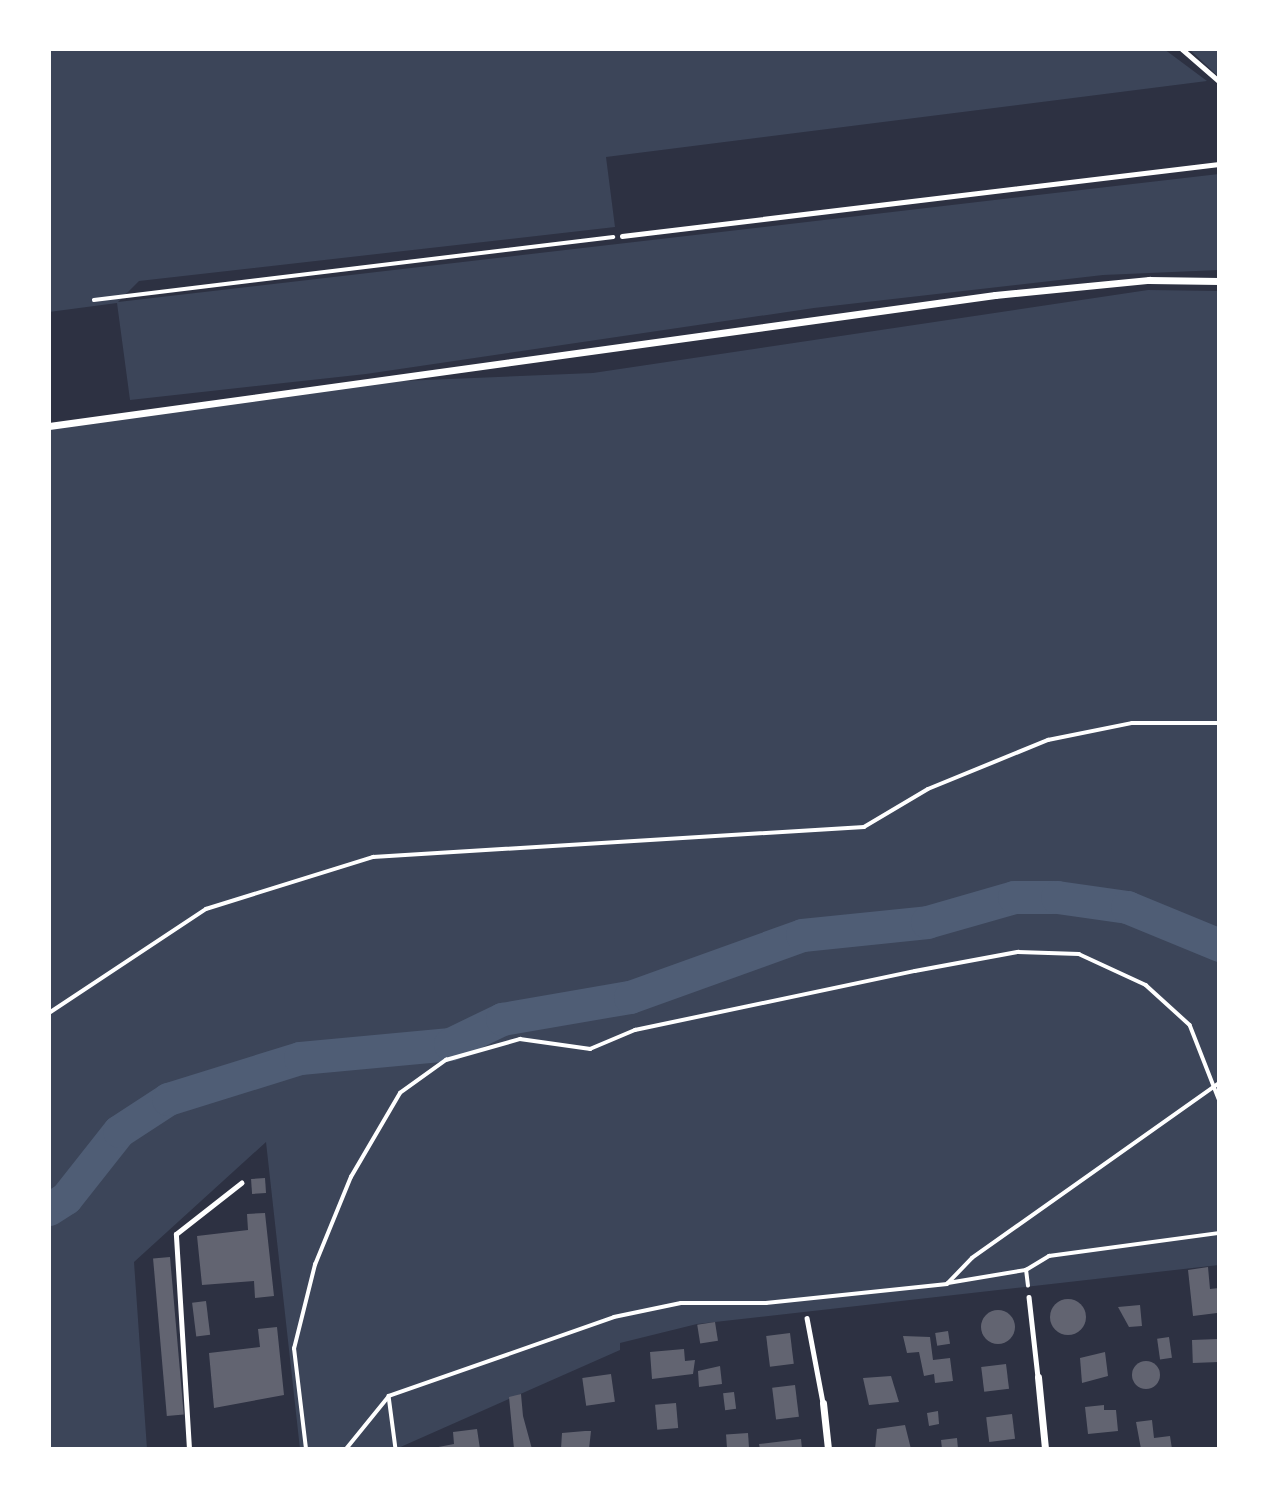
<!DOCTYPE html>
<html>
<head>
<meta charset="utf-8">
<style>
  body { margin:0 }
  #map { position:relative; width:1268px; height:1498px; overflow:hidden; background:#2d3142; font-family:Signika,sans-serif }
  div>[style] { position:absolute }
  .green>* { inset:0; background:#3c4559 }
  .river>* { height:33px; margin:-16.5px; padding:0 16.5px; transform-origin:16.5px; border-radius:16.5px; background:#4f5d75 }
  .building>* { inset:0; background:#626471; transform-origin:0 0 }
  .round { border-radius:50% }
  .path>* { height:3.5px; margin:-1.75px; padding:0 1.75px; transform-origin:1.75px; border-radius:1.75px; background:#fff }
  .service>* { height:4.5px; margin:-2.25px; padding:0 2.25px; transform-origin:2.25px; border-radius:2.25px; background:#fff }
  .minor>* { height:7px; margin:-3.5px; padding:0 3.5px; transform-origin:3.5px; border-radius:3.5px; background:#fff }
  span { translate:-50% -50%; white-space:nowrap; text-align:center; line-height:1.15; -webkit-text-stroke:7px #fff; paint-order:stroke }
  .frame { position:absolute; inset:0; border:51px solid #fff; pointer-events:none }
</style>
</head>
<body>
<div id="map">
  <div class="green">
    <i style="clip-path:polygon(49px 49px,1164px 49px,1207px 81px,606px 157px,615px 227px,139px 281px,118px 302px,1219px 174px,1219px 270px,1103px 275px,814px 308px,366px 374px,130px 400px,117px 303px,49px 312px)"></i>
    <i style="clip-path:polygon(1189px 49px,1219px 49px,1219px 77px)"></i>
    <i style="clip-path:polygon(1148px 290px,1219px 291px,1219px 1265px,697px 1324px,620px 1343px,620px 1350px,396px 1449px,300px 1449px,266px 1142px,134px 1262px,147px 1449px,49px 1449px,49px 427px,377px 382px,593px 373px)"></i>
  </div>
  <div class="river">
    <i style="left:49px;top:1209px;width:20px;rotate:-33deg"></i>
    <i style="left:66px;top:1198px;width:85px;rotate:-51.7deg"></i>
    <i style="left:119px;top:1131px;width:59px;rotate:-33.1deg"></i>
    <i style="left:168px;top:1099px;width:138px;rotate:-17.3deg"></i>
    <i style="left:300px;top:1058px;width:151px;rotate:-5.3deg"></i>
    <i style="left:450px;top:1044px;width:58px;rotate:-25.7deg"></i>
    <i style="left:502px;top:1019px;width:130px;rotate:-9.8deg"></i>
    <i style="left:630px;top:997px;width:183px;rotate:-19.8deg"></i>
    <i style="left:802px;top:935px;width:126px;rotate:-5.9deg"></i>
    <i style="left:927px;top:922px;width:91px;rotate:-16deg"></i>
    <i style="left:1014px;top:897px;width:43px"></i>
    <i style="left:1057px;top:897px;width:71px;rotate:8.1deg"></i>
    <i style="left:1127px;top:907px;width:100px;rotate:22.4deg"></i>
  </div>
  <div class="building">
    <i style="left:265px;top:1178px;width:15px;height:14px;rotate:86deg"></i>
    <i style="clip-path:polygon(265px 1213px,274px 1296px,255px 1298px,254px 1281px,202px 1285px,197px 1236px,248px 1230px,247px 1214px)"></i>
    <i style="left:170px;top:1257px;width:158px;height:17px;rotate:85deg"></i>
    <i style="clip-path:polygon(1208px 1267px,1210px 1289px,1219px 1288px,1217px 1313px,1193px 1316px,1188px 1270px)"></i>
    <i class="round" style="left:1050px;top:1299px;width:36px;height:36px"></i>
    <i style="left:206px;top:1301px;width:34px;height:14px;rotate:83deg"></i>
    <i style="clip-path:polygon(1140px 1305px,1142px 1326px,1129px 1327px,1118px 1307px)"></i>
    <i class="round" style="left:981px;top:1310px;width:34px;height:34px"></i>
    <i style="left:715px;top:1322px;width:19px;height:18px;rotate:81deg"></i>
    <i style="clip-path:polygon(277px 1327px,284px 1395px,214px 1408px,209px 1353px,260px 1347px,258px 1329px)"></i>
    <i style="left:948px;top:1331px;width:13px;height:13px;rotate:81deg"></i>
    <i style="left:790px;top:1333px;width:31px;height:24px;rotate:83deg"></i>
    <i style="clip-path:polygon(903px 1336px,930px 1337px,933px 1360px,950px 1358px,953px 1381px,935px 1383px,934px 1374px,924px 1376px,919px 1352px,907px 1353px)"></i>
    <i style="left:1169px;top:1337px;width:21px;height:12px;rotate:82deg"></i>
    <i style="left:1218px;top:1339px;width:23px;height:26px;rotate:88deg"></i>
    <i style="clip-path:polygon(684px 1349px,685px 1361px,695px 1360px,693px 1374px,652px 1379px,650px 1352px)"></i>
    <i style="clip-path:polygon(1105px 1352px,1108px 1376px,1082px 1383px,1080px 1358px)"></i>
    <i class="round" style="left:1132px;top:1361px;width:28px;height:28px"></i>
    <i style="left:1006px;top:1364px;width:25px;height:25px;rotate:83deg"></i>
    <i style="clip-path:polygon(720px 1366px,722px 1384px,699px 1387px,698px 1371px)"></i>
    <i style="left:611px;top:1374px;width:28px;height:29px;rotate:82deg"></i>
    <i style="clip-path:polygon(891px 1376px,899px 1402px,869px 1405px,863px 1378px)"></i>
    <i style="left:795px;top:1385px;width:32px;height:23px;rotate:83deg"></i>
    <i style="left:734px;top:1392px;width:17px;height:11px;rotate:83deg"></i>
    <i style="clip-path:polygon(521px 1394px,523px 1416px,532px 1449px,514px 1449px,509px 1397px)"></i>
    <i style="left:676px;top:1403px;width:25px;height:21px;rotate:85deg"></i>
    <i style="clip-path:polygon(1104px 1405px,1104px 1410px,1116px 1410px,1118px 1431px,1088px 1434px,1085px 1407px)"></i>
    <i style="clip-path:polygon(938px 1411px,939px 1424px,929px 1426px,927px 1413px)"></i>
    <i style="left:1012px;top:1414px;width:25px;height:26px;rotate:83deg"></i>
    <i style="clip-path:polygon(1152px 1420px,1154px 1438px,1170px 1436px,1172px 1449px,1141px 1449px,1136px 1422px)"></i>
    <i style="clip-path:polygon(905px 1425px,911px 1449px,875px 1449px,877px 1429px)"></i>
    <i style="clip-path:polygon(477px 1429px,480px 1449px,428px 1449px,454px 1444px,453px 1432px)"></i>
    <i style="clip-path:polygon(585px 1431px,591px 1431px,589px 1449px,561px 1449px,562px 1433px)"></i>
    <i style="left:748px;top:1433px;width:14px;height:22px;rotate:86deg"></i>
    <i style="clip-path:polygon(957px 1438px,958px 1449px,942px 1449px,941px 1440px)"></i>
    <i style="clip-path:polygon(801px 1439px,802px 1449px,760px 1449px,759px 1444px)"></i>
  </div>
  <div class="path">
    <i style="left:94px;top:300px;width:523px;rotate:-6.92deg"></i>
    <i style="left:49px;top:1013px;width:188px;rotate:-33.5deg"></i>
    <i style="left:206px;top:909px;width:175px;rotate:-17.3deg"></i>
    <i style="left:373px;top:857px;width:492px;rotate:-3.5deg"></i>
    <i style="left:864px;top:827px;width:74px;rotate:-30.7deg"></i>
    <i style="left:928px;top:789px;width:130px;rotate:-22.2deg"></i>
    <i style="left:1048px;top:740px;width:86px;rotate:-11.4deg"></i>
    <i style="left:1132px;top:723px;width:87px"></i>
    <i style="left:948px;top:1283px;width:79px;rotate:-9.5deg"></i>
    <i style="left:1028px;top:1286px;width:16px;rotate:-97deg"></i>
    <i style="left:1026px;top:1270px;width:27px;rotate:-31deg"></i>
    <i style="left:1049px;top:1256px;width:172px;rotate:-7.7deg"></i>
    <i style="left:389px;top:1396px;width:53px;rotate:82.5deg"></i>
    <i style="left:306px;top:1449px;width:101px;rotate:-96.8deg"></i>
    <i style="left:294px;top:1349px;width:87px;rotate:-76deg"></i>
    <i style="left:315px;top:1265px;width:95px;rotate:-67.8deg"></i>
    <i style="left:351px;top:1177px;width:97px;rotate:-59.7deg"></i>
    <i style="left:400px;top:1093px;width:57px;rotate:-35.7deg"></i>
    <i style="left:446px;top:1060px;width:77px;rotate:-15.8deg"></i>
    <i style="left:520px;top:1039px;width:71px;rotate:8.1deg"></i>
    <i style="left:590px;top:1049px;width:49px;rotate:-22.9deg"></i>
    <i style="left:635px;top:1030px;width:286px;rotate:-11.9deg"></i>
    <i style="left:915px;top:971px;width:105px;rotate:-10.5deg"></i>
    <i style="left:1018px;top:952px;width:61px;rotate:1.9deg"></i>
    <i style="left:1079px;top:954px;width:74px;rotate:24.8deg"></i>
    <i style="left:1146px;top:985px;width:59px;rotate:42.3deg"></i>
    <i style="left:1190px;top:1025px;width:79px;rotate:68.6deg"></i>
    <i style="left:346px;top:1449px;width:68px;rotate:-50.9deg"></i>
    <i style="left:389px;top:1396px;width:238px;rotate:-19.3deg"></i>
    <i style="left:614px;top:1317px;width:68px;rotate:-11.8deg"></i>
    <i style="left:681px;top:1303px;width:85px"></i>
    <i style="left:766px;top:1303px;width:182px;rotate:-6deg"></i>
    <i style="left:947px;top:1284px;width:36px;rotate:-46deg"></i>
    <i style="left:972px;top:1258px;width:303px;rotate:-35.3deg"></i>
  </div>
  <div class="service">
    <i style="left:1182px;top:49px;width:49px;rotate:40.9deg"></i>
    <i style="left:622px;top:236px;width:601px;rotate:-6.88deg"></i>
    <i style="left:1029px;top:1297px;width:81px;rotate:83.6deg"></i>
    <i style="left:807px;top:1318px;width:86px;rotate:79.3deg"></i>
    <i style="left:189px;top:1449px;width:215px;rotate:-93.5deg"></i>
    <i style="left:176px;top:1234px;width:83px;rotate:-38.1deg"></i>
  </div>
  <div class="minor">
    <i style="left:49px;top:426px;width:955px;rotate:-7.88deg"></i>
    <i style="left:995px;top:295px;width:155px;rotate:-5.6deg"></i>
    <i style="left:1149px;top:280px;width:70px;rotate:0.8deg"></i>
    <i style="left:1038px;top:1377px;width:72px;rotate:84.4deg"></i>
    <i style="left:823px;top:1403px;width:46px;rotate:83.8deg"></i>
  </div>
  <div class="frame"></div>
</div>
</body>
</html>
